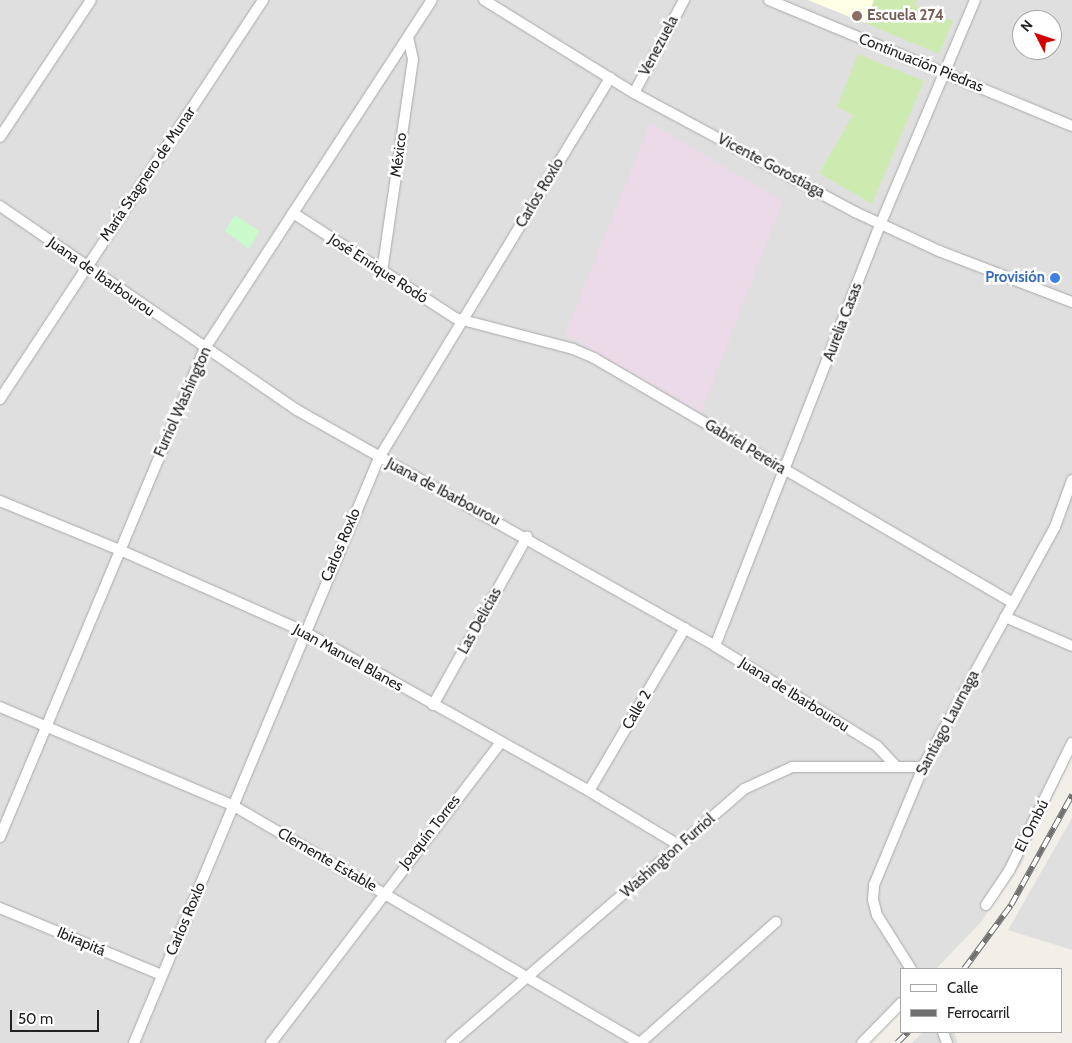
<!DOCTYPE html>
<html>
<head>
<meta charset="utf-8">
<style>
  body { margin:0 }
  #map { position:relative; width:1072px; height:1043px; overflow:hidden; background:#f2efe9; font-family:Cabin,sans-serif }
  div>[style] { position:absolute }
  .residential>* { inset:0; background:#e0dfdf }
  .industrial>* { inset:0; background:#ebdbe8 }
  .education>* { inset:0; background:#ffffe5 }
  .grass>* { inset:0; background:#cdebb0 }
  .park>* { inset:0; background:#c8facc }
  .roads { filter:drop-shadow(0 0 1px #a9a9a9) drop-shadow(0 0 1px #a9a9a9) }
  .minor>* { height:10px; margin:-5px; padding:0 5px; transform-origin:5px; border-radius:5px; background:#fff }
  .rail>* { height:5.5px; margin-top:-2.75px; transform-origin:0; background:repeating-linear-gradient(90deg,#fff 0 11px,#707070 0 22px); box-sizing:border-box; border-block:1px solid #707070 }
  .dots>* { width:14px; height:14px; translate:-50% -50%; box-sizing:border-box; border:2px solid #fff; border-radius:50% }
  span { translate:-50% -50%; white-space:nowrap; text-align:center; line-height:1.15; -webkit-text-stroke:5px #fff; paint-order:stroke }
  .education-label { font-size:15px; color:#785e54; font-weight:700 }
  .left { translate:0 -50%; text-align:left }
  .street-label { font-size:15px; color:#222 }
  .shop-label { font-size:15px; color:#366cbe; font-weight:700 }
  .right { translate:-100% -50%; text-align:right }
  .legend { position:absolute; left:900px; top:968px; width:162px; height:65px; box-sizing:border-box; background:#fff; border:1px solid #a7a7a7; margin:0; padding:6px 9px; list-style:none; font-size:15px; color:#222 }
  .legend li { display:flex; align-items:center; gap:10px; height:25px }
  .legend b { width:25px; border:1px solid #a7a7a7 }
  .north { position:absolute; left:1012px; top:10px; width:50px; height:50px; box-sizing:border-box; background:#fff; border:1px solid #a7a7a7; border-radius:50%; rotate:311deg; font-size:14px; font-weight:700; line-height:20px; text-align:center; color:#222 }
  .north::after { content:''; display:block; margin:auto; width:18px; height:22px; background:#d40000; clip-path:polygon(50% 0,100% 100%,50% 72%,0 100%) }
  .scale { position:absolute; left:10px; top:1010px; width:89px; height:22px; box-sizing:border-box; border:2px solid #222; border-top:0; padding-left:6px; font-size:15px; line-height:18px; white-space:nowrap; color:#222; -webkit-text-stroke:4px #fff; paint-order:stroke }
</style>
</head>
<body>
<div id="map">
  <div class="residential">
    <i style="clip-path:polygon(evenodd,0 0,1072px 0,1072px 755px,1020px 866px,981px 922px,936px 969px,901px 969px,901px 1006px,865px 1043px,0 1043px,0 0,1022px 20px,1052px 20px,1052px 50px,1022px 50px,1022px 20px)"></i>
    <i style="clip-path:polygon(1072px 818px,1072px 950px,1008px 930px)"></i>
    <i style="clip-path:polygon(923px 1032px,954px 1032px,958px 1043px,912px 1043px)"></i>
  </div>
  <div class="industrial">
    <i style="clip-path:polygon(650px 123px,783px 201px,701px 413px,565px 334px)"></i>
  </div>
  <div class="education">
    <i style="clip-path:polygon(808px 0,874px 0,865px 23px)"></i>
  </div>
  <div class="grass">
    <i style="clip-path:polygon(874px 0,917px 0,915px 5px,953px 21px,939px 54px,865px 23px)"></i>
    <i style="clip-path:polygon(858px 54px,924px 81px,872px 204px,819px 173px,853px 115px,837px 107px)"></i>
  </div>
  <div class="park">
    <i style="clip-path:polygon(235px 215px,259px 231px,249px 249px,225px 231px)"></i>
  </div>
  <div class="roads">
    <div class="minor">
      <i style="left:484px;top:0;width:176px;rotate:31.8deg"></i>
      <i style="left:634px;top:93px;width:251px;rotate:28.3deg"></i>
      <i style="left:855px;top:212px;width:93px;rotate:24.9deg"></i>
      <i style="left:939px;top:251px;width:142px;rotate:21deg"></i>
      <i style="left:769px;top:0;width:328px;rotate:22.6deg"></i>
      <i style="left:634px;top:93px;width:106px;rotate:-61.7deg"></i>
      <i style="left:0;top:137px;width:164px;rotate:-56.4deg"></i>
      <i style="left:0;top:206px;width:360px;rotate:34.5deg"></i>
      <i style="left:297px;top:410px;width:480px;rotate:29.4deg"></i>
      <i style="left:715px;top:646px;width:190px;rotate:31.7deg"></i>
      <i style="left:877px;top:746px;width:26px;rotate:47deg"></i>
      <i style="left:293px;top:213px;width:193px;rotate:32.9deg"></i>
      <i style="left:455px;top:318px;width:122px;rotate:14.7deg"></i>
      <i style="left:573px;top:349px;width:23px;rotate:23deg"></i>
      <i style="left:594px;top:358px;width:485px;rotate:30.3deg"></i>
      <i style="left:382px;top:272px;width:215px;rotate:-81.7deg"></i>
      <i style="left:413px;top:59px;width:22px;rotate:-103deg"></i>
      <i style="left:0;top:399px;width:478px;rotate:-56.6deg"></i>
      <i style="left:0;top:501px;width:130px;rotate:22.2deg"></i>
      <i style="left:120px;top:550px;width:202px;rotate:23.9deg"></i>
      <i style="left:305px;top:632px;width:325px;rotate:29.2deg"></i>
      <i style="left:589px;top:791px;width:106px;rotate:31.1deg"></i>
      <i style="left:1005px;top:617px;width:73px;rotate:23.4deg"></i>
      <i style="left:715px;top:646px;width:452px;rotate:-68.6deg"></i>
      <i style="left:880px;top:225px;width:244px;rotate:-67.1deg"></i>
      <i style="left:433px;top:705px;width:193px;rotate:-60.8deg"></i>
      <i style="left:0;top:707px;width:254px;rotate:22.9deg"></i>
      <i style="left:234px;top:806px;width:469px;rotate:30.3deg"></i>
      <i style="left:589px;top:791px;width:189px;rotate:-59.5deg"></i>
      <i style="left:0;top:837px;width:530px;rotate:-67.26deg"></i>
      <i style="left:205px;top:348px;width:415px;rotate:-56.9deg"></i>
      <i style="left:986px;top:905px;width:41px;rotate:-55.9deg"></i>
      <i style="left:1009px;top:871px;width:143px;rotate:-63.8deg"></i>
      <i style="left:0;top:908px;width:175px;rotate:22.5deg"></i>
      <i style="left:911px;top:969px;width:64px;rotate:-122.2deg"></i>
      <i style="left:877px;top:915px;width:16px;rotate:-105deg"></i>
      <i style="left:873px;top:900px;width:15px;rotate:-86deg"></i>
      <i style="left:874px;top:885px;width:128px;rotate:-67.4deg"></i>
      <i style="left:923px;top:767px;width:274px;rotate:-61.2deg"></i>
      <i style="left:1055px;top:527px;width:50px;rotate:-70.1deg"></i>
      <i style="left:943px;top:1032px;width:12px;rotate:70deg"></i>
      <i style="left:134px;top:1043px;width:634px;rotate:-67.28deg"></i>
      <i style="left:379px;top:458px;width:445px;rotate:-58.7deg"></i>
      <i style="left:271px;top:1043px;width:377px;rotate:-52.6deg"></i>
      <i style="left:451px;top:1043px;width:388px;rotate:-40.9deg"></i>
      <i style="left:744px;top:789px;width:53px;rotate:-24.6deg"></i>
      <i style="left:792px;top:767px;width:131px"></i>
      <i style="left:640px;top:1043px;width:182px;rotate:-41.7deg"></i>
      <i style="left:862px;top:1043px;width:56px;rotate:-45.7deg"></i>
    </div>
  </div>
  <div class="rail">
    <i style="left:964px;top:969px;width:79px;rotate:-53.7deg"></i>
    <i style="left:1011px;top:905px;width:126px;rotate:-61deg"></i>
    <i style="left:897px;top:1043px;width:16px;rotate:-45deg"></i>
  </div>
  <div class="dots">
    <i style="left:857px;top:16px;background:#8d6e63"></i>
    <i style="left:1055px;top:278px;background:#3f7fe0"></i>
  </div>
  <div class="education-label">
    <span class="left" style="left:867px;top:16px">Escuela 274</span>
  </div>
  <div class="street-label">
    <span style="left:659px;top:46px;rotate:-62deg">Venezuela</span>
    <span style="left:921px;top:63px;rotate:22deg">Continuación Piedras</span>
    <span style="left:399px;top:155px;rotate:-82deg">México</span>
    <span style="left:771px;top:166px;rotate:28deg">Vicente Gorostiaga</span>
    <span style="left:148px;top:174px;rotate:-56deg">María Stagnero de Munar</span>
    <span style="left:540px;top:193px;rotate:-59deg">Carlos Roxlo</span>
    <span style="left:378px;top:269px;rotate:33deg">José Enrique Rodó</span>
    <span style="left:101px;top:277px;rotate:35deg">Juana de Ibarbourou</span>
    <span style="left:843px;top:322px;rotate:-69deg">Aurelia Casas</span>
    <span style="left:183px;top:402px;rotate:-66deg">Furriol Washington</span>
    <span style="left:745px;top:447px;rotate:31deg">Gabriel Pereira</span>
    <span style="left:443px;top:492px;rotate:28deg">Juana de Ibarbourou</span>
    <span style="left:341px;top:545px;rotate:-67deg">Carlos Roxlo</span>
    <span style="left:480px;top:621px;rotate:-61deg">Las Delicias</span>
    <span style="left:348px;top:658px;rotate:29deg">Juan Manuel Blanes</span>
    <span style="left:794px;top:695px;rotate:32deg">Juana de Ibarbourou</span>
    <span style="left:637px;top:710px;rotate:-60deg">Calle 2</span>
    <span style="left:948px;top:723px;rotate:-62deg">Santiago Laurnaga</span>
    <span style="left:1032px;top:826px;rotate:-63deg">El Ombú</span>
    <span style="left:430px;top:832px;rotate:-52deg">Joaquín Torres</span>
    <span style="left:668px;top:856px;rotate:-41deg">Washington Furriol</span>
    <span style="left:327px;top:860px;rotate:30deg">Clemente Estable</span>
    <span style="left:186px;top:919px;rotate:-67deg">Carlos Roxlo</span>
    <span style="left:81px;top:942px;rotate:23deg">Ibirapitá</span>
  </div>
  <div class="shop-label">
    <span class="right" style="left:1045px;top:278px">Provisión</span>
  </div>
  <ul class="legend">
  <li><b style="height:6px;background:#fff"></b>Calle</li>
  <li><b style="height:6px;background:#707070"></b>Ferrocarril</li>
  </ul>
  <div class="north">N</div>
  <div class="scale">50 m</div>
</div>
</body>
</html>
